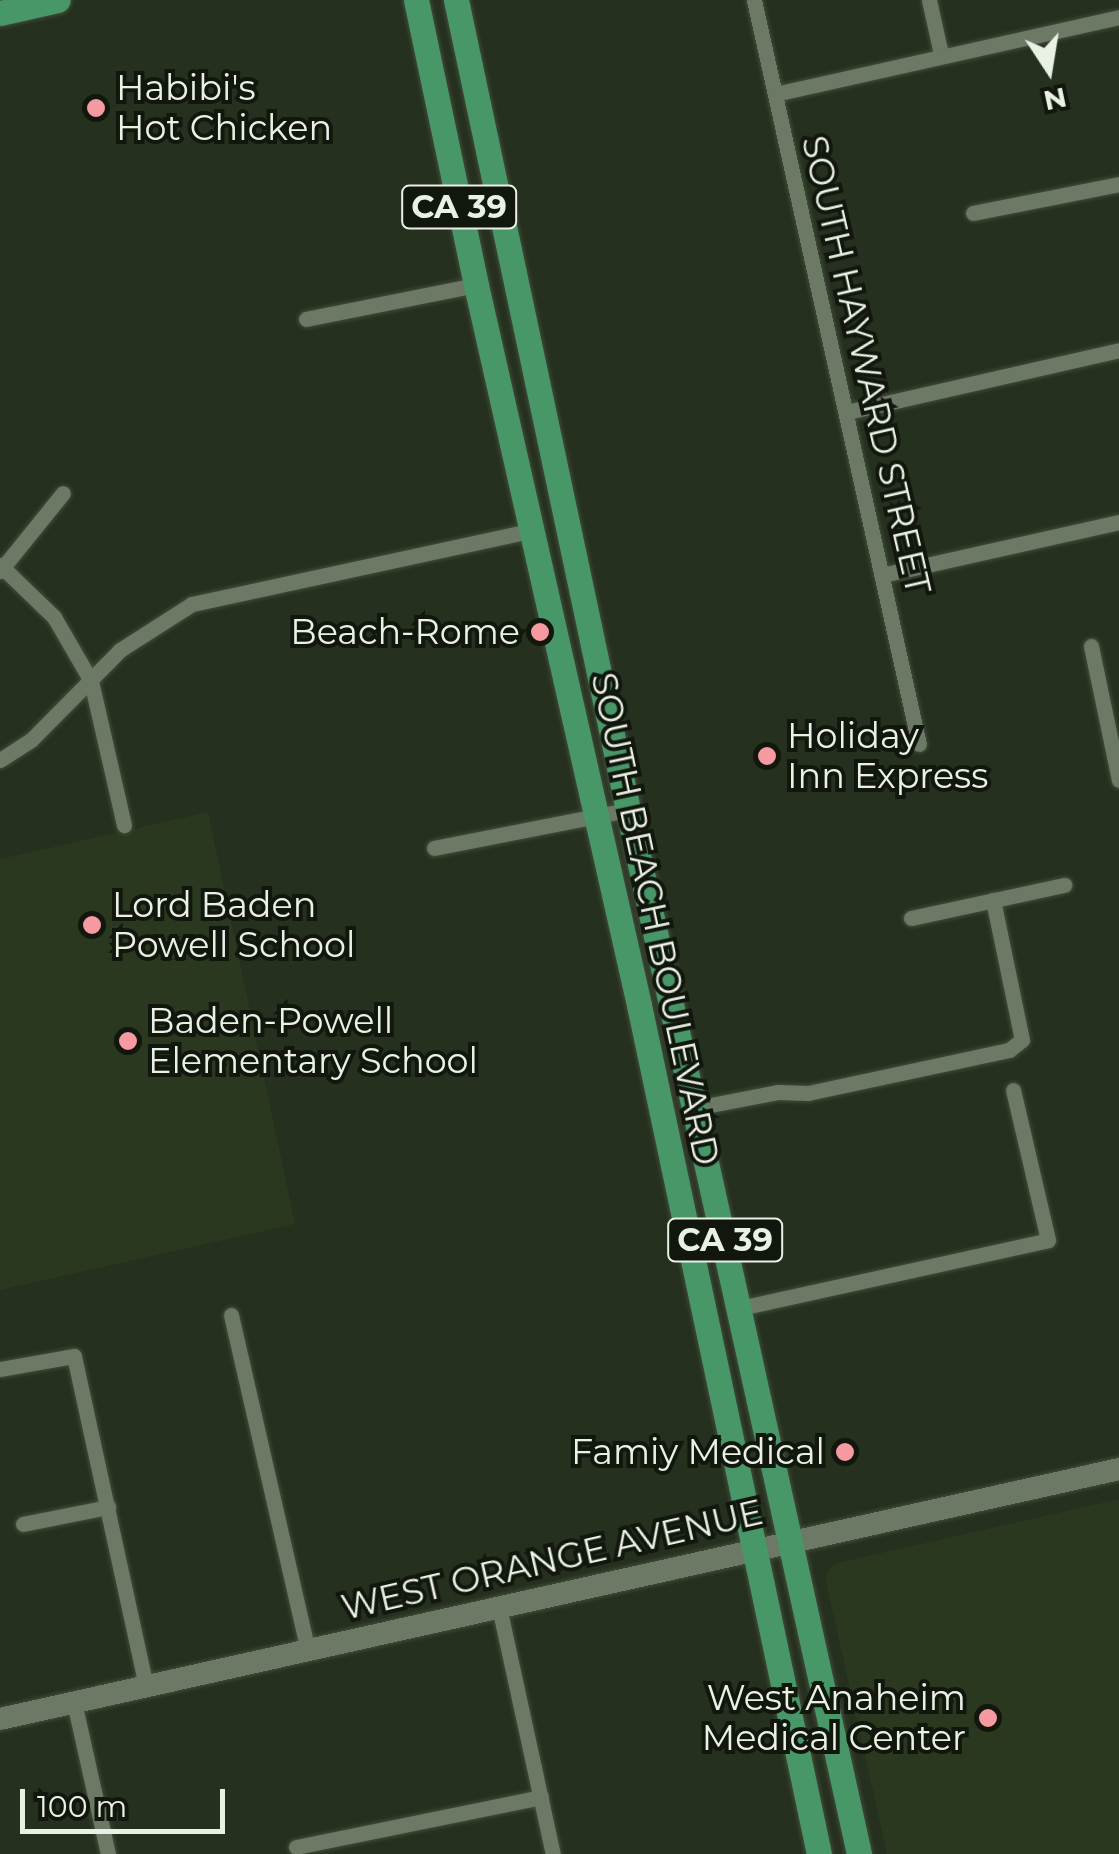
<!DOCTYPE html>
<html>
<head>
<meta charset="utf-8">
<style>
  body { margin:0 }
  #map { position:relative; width:1119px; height:1854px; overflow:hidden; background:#25301e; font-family:Montserrat,sans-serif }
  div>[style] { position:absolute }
  .built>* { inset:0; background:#2a3820 }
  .roads { filter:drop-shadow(0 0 2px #434c3c) drop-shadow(0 0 2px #434c3c) }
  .street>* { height:15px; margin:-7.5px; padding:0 7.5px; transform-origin:7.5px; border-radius:7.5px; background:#6c7964 }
  .secondary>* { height:22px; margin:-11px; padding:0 11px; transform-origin:11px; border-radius:11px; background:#6c7964 }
  .primary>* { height:25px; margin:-12.5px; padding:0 12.5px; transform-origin:12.5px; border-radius:12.5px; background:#489769 }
  .dots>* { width:28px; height:28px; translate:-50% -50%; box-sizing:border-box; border:5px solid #12170e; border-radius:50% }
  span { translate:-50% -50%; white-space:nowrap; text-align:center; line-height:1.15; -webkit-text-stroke:8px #12170e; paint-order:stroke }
  .shield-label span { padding:2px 8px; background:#12170e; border:2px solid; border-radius:8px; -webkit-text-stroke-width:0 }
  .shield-label { font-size:32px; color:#e9f0e4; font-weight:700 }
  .poi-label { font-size:35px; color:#e9f0e4 }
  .left { translate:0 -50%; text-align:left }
  .right { translate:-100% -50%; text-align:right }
  .street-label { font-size:35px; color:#e9f0e4 }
  .north { position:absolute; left:999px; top:20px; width:100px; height:100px; -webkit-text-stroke:8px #12170e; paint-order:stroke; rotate:168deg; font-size:28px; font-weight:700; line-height:40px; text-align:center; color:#e9f0e4 }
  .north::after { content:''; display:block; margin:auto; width:35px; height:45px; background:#e9f0e4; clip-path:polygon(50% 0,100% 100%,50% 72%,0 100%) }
  .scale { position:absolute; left:20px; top:1789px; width:205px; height:45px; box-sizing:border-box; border:5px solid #e9f0e4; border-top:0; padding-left:12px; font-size:30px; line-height:35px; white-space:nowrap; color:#e9f0e4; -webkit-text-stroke:8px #12170e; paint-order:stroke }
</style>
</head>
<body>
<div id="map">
  <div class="built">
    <i style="clip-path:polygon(208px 812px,295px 1224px,0 1290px,0 859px)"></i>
    <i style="clip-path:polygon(1119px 1499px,1119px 1854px,887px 1854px,826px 1582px,827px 1571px,837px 1563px)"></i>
  </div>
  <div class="roads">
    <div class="street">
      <i style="left:754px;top:0;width:762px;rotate:77.5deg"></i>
      <i style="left:929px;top:0;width:55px;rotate:77.5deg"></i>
      <i style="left:775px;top:94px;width:353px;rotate:-12.6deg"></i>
      <i style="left:973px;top:213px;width:149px;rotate:-11.2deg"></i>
      <i style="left:306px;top:319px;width:173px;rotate:-11.3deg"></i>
      <i style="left:847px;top:412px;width:279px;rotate:-12.8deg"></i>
      <i style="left:0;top:565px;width:75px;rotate:43.9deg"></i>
      <i style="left:54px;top:617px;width:74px;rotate:60deg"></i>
      <i style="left:91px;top:681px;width:148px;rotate:77.1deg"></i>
      <i style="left:0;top:571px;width:100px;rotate:-51.1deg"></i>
      <i style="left:882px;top:575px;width:243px;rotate:-12.6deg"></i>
      <i style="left:1091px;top:646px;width:137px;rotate:78.2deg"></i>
      <i style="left:0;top:760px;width:37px;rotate:-33deg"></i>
      <i style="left:31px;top:740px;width:127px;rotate:-45.3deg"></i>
      <i style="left:120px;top:650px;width:85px;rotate:-32.6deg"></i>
      <i style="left:192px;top:604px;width:349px;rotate:-12.2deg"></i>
      <i style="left:434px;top:848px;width:198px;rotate:-11.1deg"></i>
      <i style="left:911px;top:918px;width:157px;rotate:-12.2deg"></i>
      <i style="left:695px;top:1108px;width:85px;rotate:-10.9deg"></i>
      <i style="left:778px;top:1092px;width:30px;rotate:2deg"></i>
      <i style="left:808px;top:1093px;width:206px;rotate:-12.1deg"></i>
      <i style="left:1009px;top:1050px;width:16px;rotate:-38deg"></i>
      <i style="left:1022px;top:1040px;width:143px;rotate:-101.7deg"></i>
      <i style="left:740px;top:1308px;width:315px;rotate:-12.4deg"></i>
      <i style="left:1048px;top:1240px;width:154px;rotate:-103.1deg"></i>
      <i style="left:231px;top:1315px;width:344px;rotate:77.1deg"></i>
      <i style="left:0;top:1369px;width:75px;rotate:-10deg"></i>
      <i style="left:74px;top:1356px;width:338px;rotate:77.7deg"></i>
      <i style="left:23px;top:1524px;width:87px;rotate:-11.3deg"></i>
      <i style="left:499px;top:1607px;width:253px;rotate:77.7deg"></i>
      <i style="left:74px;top:1702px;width:156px;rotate:77.4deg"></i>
      <i style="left:296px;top:1847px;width:250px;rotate:-11.5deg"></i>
    </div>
    <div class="secondary">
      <i style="left:0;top:1719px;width:1147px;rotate:-12.59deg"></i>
    </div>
    <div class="primary">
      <i style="left:416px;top:0;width:291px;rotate:78.1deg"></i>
      <i style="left:476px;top:285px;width:738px;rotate:77.24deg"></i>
      <i style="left:639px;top:1005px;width:868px;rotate:78.03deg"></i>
      <i style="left:456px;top:0;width:828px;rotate:78.01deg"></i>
      <i style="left:628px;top:810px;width:1069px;rotate:77.52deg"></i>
      <i style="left:0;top:13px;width:59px;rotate:-12.6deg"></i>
    </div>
  </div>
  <div class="dots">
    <i style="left:96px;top:108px;background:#f49aa0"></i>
    <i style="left:540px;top:632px;background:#f49aa0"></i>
    <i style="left:767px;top:756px;background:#f49aa0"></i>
    <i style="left:92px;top:925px;background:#f49aa0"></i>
    <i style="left:128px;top:1041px;background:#f49aa0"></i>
    <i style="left:845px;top:1452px;background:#f49aa0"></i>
    <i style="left:988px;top:1718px;background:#f49aa0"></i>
  </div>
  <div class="shield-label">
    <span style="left:459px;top:207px">CA 39</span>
    <span style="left:725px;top:1240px">CA 39</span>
  </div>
  <div class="poi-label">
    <span class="left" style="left:116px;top:108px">Habibi's<br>Hot Chicken</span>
    <span class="right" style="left:520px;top:632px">Beach-Rome</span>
    <span class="left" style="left:787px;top:756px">Holiday<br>Inn Express</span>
    <span class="left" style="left:112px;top:925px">Lord Baden<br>Powell School</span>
    <span class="left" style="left:148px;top:1041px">Baden-Powell<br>Elementary School</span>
    <span class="right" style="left:825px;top:1452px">Famiy Medical</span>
    <span class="right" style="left:966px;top:1718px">West Anaheim<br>Medical Center</span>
  </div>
  <div class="street-label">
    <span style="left:866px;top:365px;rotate:77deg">SOUTH HAYWARD STREET</span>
    <span style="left:655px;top:919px;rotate:78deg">SOUTH BEACH BOULEVARD</span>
    <span style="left:552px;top:1560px;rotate:-13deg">WEST ORANGE AVENUE</span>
  </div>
  <div class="north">N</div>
  <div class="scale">100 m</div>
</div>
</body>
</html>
